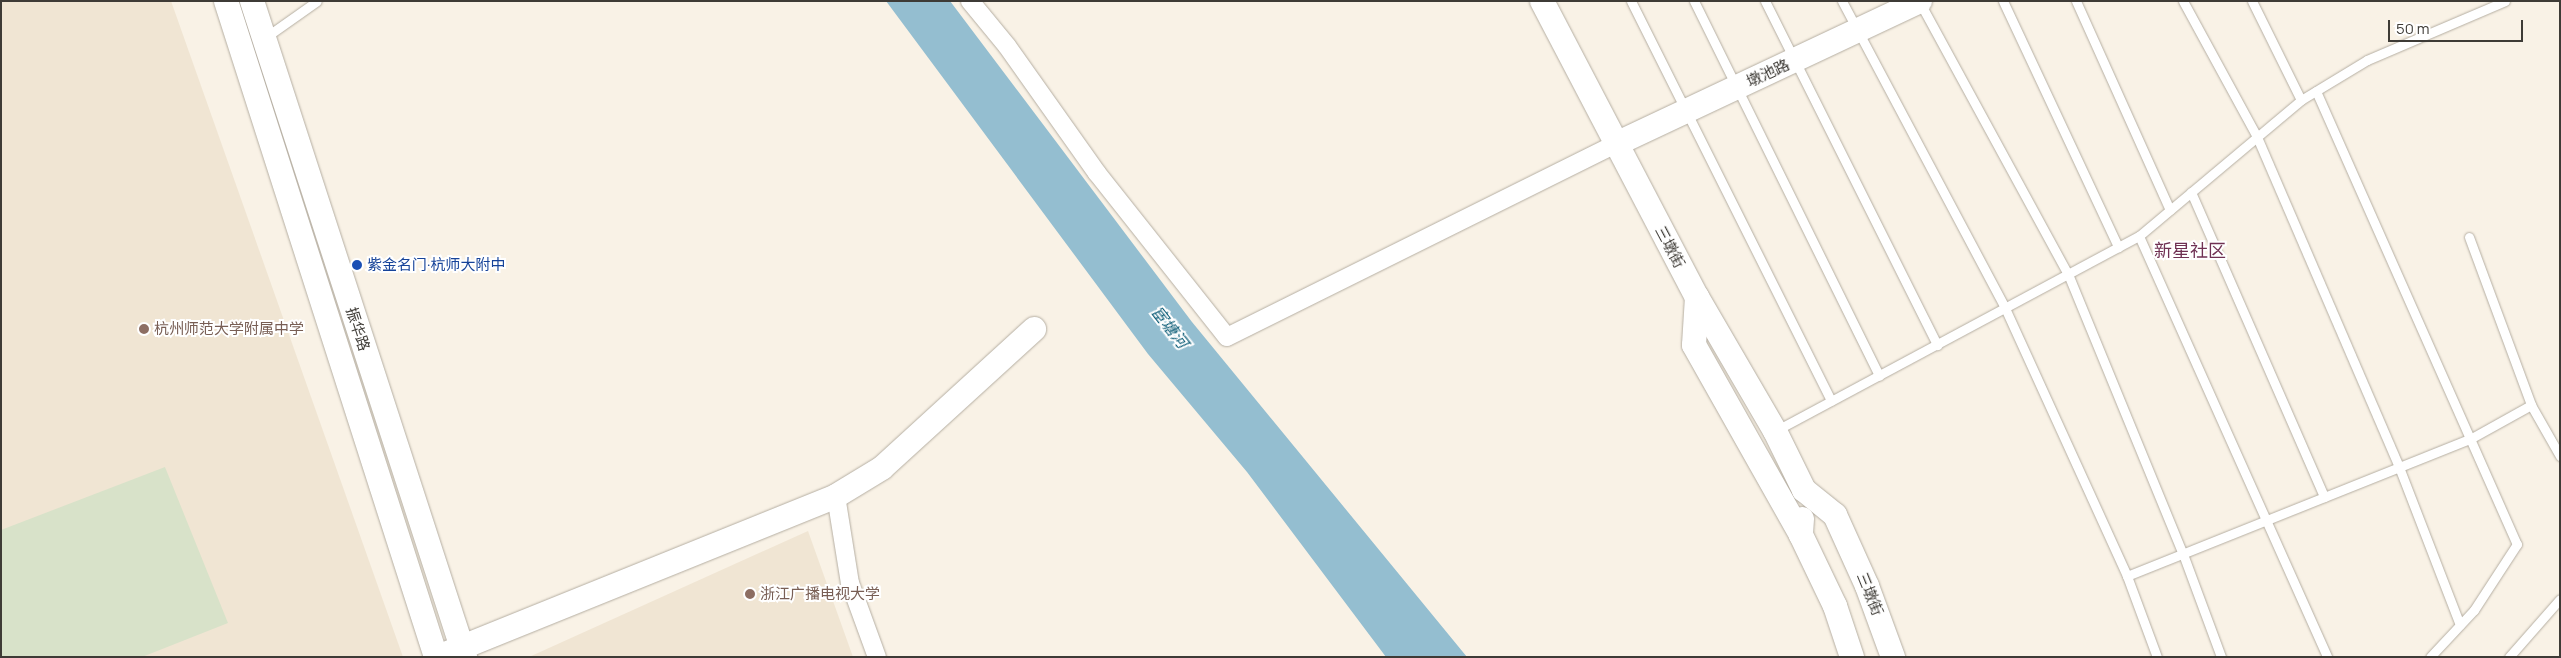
<!DOCTYPE html>
<html>
<head>
<meta charset="utf-8">
<style>
  body { margin:0 }
  #map { position:relative; width:2561px; height:658px; overflow:hidden; background:#f9f2e6; font-family:Manrope,"Noto Sans SC",sans-serif }
  div>[style] { position:absolute }
  .built>* { inset:0; background:#f0e5d3 }
  .green>* { inset:0; background:#d8e2c9 }
  .water>* { inset:0; background:#94bed0 }
  .roads { filter:drop-shadow(0 0 1px #b5aea2) drop-shadow(0 0 1px #b5aea2) }
  .lane>* { height:9px; margin:-4.5px; padding:0 4.5px; transform-origin:4.5px; border-radius:4.5px; background:#fff }
  .street>* { height:18px; margin:-9px; padding:0 9px; transform-origin:9px; border-radius:9px; background:#fff }
  .secondary>* { height:24px; margin:-12px; padding:0 12px; transform-origin:12px; border-radius:12px; background:#fff }
  .dots>* { width:14px; height:14px; translate:-50% -50%; box-sizing:border-box; border:2px solid #fff; border-radius:50% }
  span { translate:-50% -50%; white-space:nowrap; text-align:center; line-height:1.15; -webkit-text-stroke:4px #fff; paint-order:stroke }
  .street-label { font-size:15px; color:#3e3b36 }
  .transit-label { font-size:15px; color:#164399 }
  .left { translate:0 -50%; text-align:left }
  .education-label { font-size:15px; color:#785e54 }
  .water-label { font-size:16px; color:#075974; font-style:italic }
  .quarter-label { font-size:18px; color:#703153 }
  .frame { position:absolute; inset:0; border:2px solid #3e3b36; pointer-events:none }
  .scale { position:absolute; left:2388px; top:20px; width:135px; height:22px; box-sizing:border-box; border:2px solid #3e3b36; border-top:0; padding-left:6px; font-size:15px; line-height:18px; white-space:nowrap; color:#3e3b36; -webkit-text-stroke:4px #fff; paint-order:stroke }
</style>
</head>
<body>
<div id="map">
  <div class="built">
    <i style="clip-path:polygon(1px 1px,171px 1px,403px 657px,1px 657px)"></i>
    <i style="clip-path:polygon(808px 531px,853px 657px,529px 657px)"></i>
  </div>
  <div class="green">
    <i style="clip-path:polygon(165px 467px,228px 623px,142px 657px,1px 657px,1px 530px)"></i>
  </div>
  <div class="water">
    <i style="clip-path:polygon(886px 1px,950px 1px,1192px 322px,1467px 657px,1386px 657px,1247px 472px,1148px 354px)"></i>
  </div>
  <div class="roads">
    <div class="lane">
      <i style="left:1631px;top:1px;width:447px;rotate:63.4deg"></i>
      <i style="left:1694px;top:1px;width:418px;rotate:63.7deg"></i>
      <i style="left:1765px;top:1px;width:385px;rotate:63.4deg"></i>
      <i style="left:1842px;top:1px;width:348px;rotate:62deg"></i>
      <i style="left:2005px;top:308px;width:294px;rotate:65.5deg"></i>
      <i style="left:2127px;top:576px;width:86px;rotate:69.7deg"></i>
      <i style="left:1919px;top:1px;width:311px;rotate:61.4deg"></i>
      <i style="left:2068px;top:274px;width:303px;rotate:67.7deg"></i>
      <i style="left:2183px;top:554px;width:110px;rotate:69.7deg"></i>
      <i style="left:2003px;top:1px;width:272px;rotate:64.9deg"></i>
      <i style="left:2076px;top:1px;width:229px;rotate:65.8deg"></i>
      <i style="left:2183px;top:1px;width:155px;rotate:61.4deg"></i>
      <i style="left:2257px;top:137px;width:359px;rotate:66.7deg"></i>
      <i style="left:2399px;top:467px;width:169px;rotate:68.9deg"></i>
      <i style="left:2252px;top:1px;width:110px;rotate:63.7deg"></i>
      <i style="left:266px;top:37px;width:62px;rotate:-35.2deg"></i>
      <i style="left:2316px;top:91px;width:496px;rotate:66.1deg"></i>
      <i style="left:2517px;top:544px;width:79px;rotate:123.1deg"></i>
      <i style="left:2474px;top:610px;width:64px;rotate:133.1deg"></i>
      <i style="left:2191px;top:192px;width:333px;rotate:66.4deg"></i>
      <i style="left:2139px;top:236px;width:461px;rotate:65.9deg"></i>
      <i style="left:2469px;top:237px;width:179px;rotate:69.7deg"></i>
      <i style="left:2531px;top:405px;width:59px;rotate:60.4deg"></i>
      <i style="left:1775px;top:431px;width:413px;rotate:-28.2deg"></i>
      <i style="left:2139px;top:236px;width:212px;rotate:-40deg"></i>
      <i style="left:2301px;top:100px;width:77px;rotate:-31.2deg"></i>
      <i style="left:2367px;top:60px;width:150px;rotate:-23.1deg"></i>
      <i style="left:2127px;top:576px;width:369px;rotate:-21.8deg"></i>
      <i style="left:2470px;top:439px;width:70px;rotate:-29.1deg"></i>
      <i style="left:2509px;top:657px;width:77px;rotate:-48.7deg"></i>
    </div>
    <div class="street">
      <i style="left:970px;top:1px;width:58px;rotate:50.6deg"></i>
      <i style="left:1007px;top:46px;width:156px;rotate:54.7deg"></i>
      <i style="left:1097px;top:173px;width:209px;rotate:51.6deg"></i>
      <i style="left:1227px;top:337px;width:434px;rotate:-26.4deg"></i>
      <i style="left:836px;top:496px;width:88px;rotate:80.9deg"></i>
      <i style="left:850px;top:583px;width:79px;rotate:70deg"></i>
    </div>
    <div class="secondary">
      <i style="left:226px;top:1px;width:689px;rotate:72.25deg"></i>
      <i style="left:252px;top:1px;width:690px;rotate:72.01deg"></i>
      <i style="left:1542px;top:1px;width:334px;rotate:62.4deg"></i>
      <i style="left:1697px;top:297px;width:155px;rotate:59.8deg"></i>
      <i style="left:1775px;top:431px;width:66px;rotate:63.8deg"></i>
      <i style="left:1804px;top:490px;width:40px;rotate:39deg"></i>
      <i style="left:1835px;top:515px;width:78px;rotate:65.7deg"></i>
      <i style="left:1867px;top:586px;width:76px;rotate:69.9deg"></i>
      <i style="left:1616px;top:144px;width:336px;rotate:-25.2deg"></i>
      <i style="left:1697px;top:297px;width:48px;rotate:93.6deg"></i>
      <i style="left:1694px;top:345px;width:218px;rotate:60.6deg"></i>
      <i style="left:1802px;top:519px;width:16px;rotate:94deg"></i>
      <i style="left:1801px;top:535px;width:79px;rotate:64.4deg"></i>
      <i style="left:1835px;top:606px;width:54px;rotate:71.6deg"></i>
      <i style="left:438px;top:657px;width:429px;rotate:-22deg"></i>
      <i style="left:836px;top:496px;width:54px;rotate:-31.3deg"></i>
      <i style="left:882px;top:468px;width:206px;rotate:-42.4deg"></i>
    </div>
  </div>
  <div class="dots">
    <i style="left:357px;top:265px;background:#1a4fb4"></i>
    <i style="left:144px;top:329px;background:#8d6e63"></i>
    <i style="left:750px;top:594px;background:#8d6e63"></i>
  </div>
  <div class="street-label">
    <span style="left:1768px;top:73px;rotate:-25deg">墩池路</span>
    <span style="left:1670px;top:247px;rotate:62deg">三墩街</span>
    <span style="left:358px;top:329px;rotate:72deg">振华路</span>
    <span style="left:1870px;top:594px;rotate:68deg">三墩街</span>
  </div>
  <div class="transit-label">
    <span class="left" style="left:367px;top:265px">紫金名门·杭师大附中</span>
  </div>
  <div class="education-label">
    <span class="left" style="left:154px;top:329px">杭州师范大学附属中学</span>
    <span class="left" style="left:760px;top:594px">浙江广播电视大学</span>
  </div>
  <div class="water-label">
    <span style="left:1170px;top:327px;rotate:52deg">宦塘河</span>
  </div>
  <div class="quarter-label">
    <span style="left:2190px;top:250px">新星社区</span>
  </div>
  <div class="frame"></div>
  <div class="scale">50 m</div>
</div>
</body>
</html>
